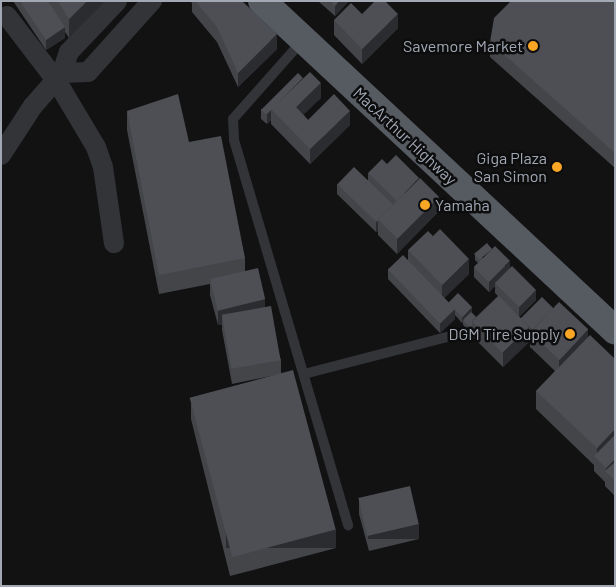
<!DOCTYPE html>
<html>
<head>
<meta charset="utf-8">
<style>
  body { margin:0 }
  #map { position:relative; width:616px; height:587px; overflow:hidden; background:#121213; font-family:Barlow,sans-serif }
  div>[style] { position:absolute }
  .service>* { height:10px; margin:-5px; padding:0 5px; transform-origin:5px; border-radius:5px; background:#323438 }
  .minor>* { height:20px; margin:-10px; padding:0 10px; transform-origin:10px; border-radius:10px; background:#323438 }
  .trunk>* { height:28px; margin:-14px; padding:0 14px; transform-origin:14px; border-radius:14px; background:#565a61 }
  .wall>* { inset:0; background:#434549 }
  .shaded-wall>* { inset:0; background:#2b2c2f; transform-origin:0 0 }
  .building>* { inset:0; background:#4d4f55; transform-origin:0 0 }
  .dots>* { width:14px; height:14px; translate:-50% -50%; box-sizing:border-box; border:2px solid #0d0d0e; border-radius:50% }
  span { translate:-50% -50%; white-space:nowrap; text-align:center; line-height:1.15; -webkit-text-stroke:5px #0d0d0e; paint-order:stroke }
  .poi-label { font-size:16px; color:#a2a9b5 }
  .right { translate:-100% -50%; text-align:right }
  .left { translate:0 -50%; text-align:left }
  .street-label { font-size:16px; color:#a2a9b5 }
  .frame { position:absolute; inset:0; border:2px solid #a2a9b5; pointer-events:none }
</style>
</head>
<body>
<div id="map">
  <div class="service">
    <i style="left:302px;top:41px;width:104px;rotate:131.5deg"></i>
    <i style="left:233px;top:119px;width:21px;rotate:87deg"></i>
    <i style="left:234px;top:140px;width:402px;rotate:73.5deg"></i>
    <i style="left:304px;top:374px;width:160px;rotate:-14.5deg"></i>
  </div>
  <div class="minor">
    <i style="left:7px;top:16px;width:81px;rotate:52.6deg"></i>
    <i style="left:56px;top:80px;width:78px;rotate:59.2deg"></i>
    <i style="left:96px;top:147px;width:21px;rotate:71deg"></i>
    <i style="left:103px;top:167px;width:77px;rotate:81.8deg"></i>
    <i style="left:62px;top:73px;width:26px;rotate:-2deg"></i>
    <i style="left:88px;top:72px;width:96px;rotate:-48deg"></i>
    <i style="left:1px;top:155px;width:59px;rotate:-56.9deg"></i>
    <i style="left:33px;top:106px;width:44px;rotate:-48.7deg"></i>
    <i style="left:62px;top:73px;width:22px;rotate:-72deg"></i>
    <i style="left:69px;top:52px;width:70px;rotate:-46.7deg"></i>
  </div>
  <div class="trunk">
    <i style="left:262px;top:1px;width:483px;rotate:43deg"></i>
  </div>
  <div class="wall">
    <i style="clip-path:polygon(13px 1px,106px 1px,69px 38px,65px 32px,65px 38px,46px 50px)"></i>
    <i style="clip-path:polygon(190px 1px,242px 1px,277px 49px,238px 87px,217px 42px,192px 12px,192px 3px)"></i>
    <i style="clip-path:polygon(318px 1px,349px 1px,335px 16px)"></i>
    <i style="clip-path:polygon(615px 1px,615px 168px,490px 57px,490px 42px)"></i>
    <i style="clip-path:polygon(362px 14px,398px 28px,362px 64px,334px 35px,334px 20px)"></i>
    <i style="clip-path:polygon(321px 98px,303px 114px,308px 120px,350px 125px,310px 164px,271px 124px,271px 120px,267px 124px,261px 119px,261px 109px)"></i>
    <i style="clip-path:polygon(127px 111px,189px 142px,245px 258px,245px 271px,265px 307px,281px 360px,281px 374px,336px 548px,230px 576px,191px 419px,191px 401px,276px 375px,232px 384px,222px 330px,222px 325px,218px 325px,210px 295px,210px 284px,159px 294px,127px 130px)"></i>
    <i style="clip-path:polygon(368px 173px,439px 211px,397px 254px,378px 235px,378px 231px,376px 232px,337px 194px,337px 184px,368px 180px)"></i>
    <i style="clip-path:polygon(408px 250px,469px 274px,444px 298px,448px 303px,472px 313px,476px 317px,498px 296px,495px 293px,495px 286px,489px 292px,474px 277px,474px 267px,478px 263px,475px 260px,475px 255px,510px 268px,536px 300px,519px 317px,521px 318px,553px 308px,615px 359px,615px 496px,605px 486px,605px 482px,594px 471px,594px 465px,536px 409px,536px 391px,555px 371px,530px 347px,530px 338px,529px 337px,529px 342px,503px 367px,472px 336px,472px 334px,463px 325px,463px 322px,462px 323px,455px 315px,455px 319px,440px 333px,388px 279px,388px 269px,408px 261px)"></i>
    <i style="clip-path:polygon(359px 499px,419px 539px,369px 551px,359px 514px)"></i>
  </div>
  <div class="shaded-wall">
    <i style="clip-path:polygon(87px 1px,106px 1px,69px 38px,69px 19px)"></i>
    <i style="clip-path:polygon(339px 1px,349px 1px,335px 16px,335px 6px)"></i>
    <i style="clip-path:polygon(398px 14px,398px 28px,362px 64px,362px 49px)"></i>
    <i style="clip-path:polygon(65px 27px,65px 38px,46px 50px,46px 40px)"></i>
    <i style="clip-path:polygon(277px 34px,277px 49px,238px 87px,238px 73px)"></i>
    <i style="clip-path:polygon(321px 83px,321px 98px,296px 122px,296px 107px)"></i>
    <i style="clip-path:polygon(271px 110px,271px 120px,267px 124px,267px 114px)"></i>
    <i style="clip-path:polygon(350px 111px,350px 125px,310px 164px,310px 149px)"></i>
    <i style="clip-path:polygon(439px 197px,439px 211px,397px 254px,397px 239px)"></i>
    <i style="clip-path:polygon(378px 221px,378px 231px,376px 232px,376px 222px)"></i>
    <i style="clip-path:polygon(469px 259px,469px 274px,442px 300px,442px 285px)"></i>
    <i style="clip-path:polygon(510px 261px,510px 271px,495px 283px,495px 286px,489px 292px,489px 282px)"></i>
    <i style="clip-path:polygon(536px 290px,536px 300px,519px 317px,519px 307px)"></i>
    <i style="clip-path:polygon(265px 299px,265px 314px,222px 315px,222px 325px,218px 325px,218px 311px)"></i>
    <i style="clip-path:polygon(472px 307px,472px 313px,464px 321px,463px 320px,462px 323px,462px 318px)"></i>
    <i style="clip-path:polygon(455px 309px,455px 319px,440px 333px,440px 323px)"></i>
    <i style="clip-path:polygon(529px 327px,529px 342px,503px 367px,503px 352px)"></i>
    <i style="clip-path:polygon(588px 329px,588px 344px,559px 375px,559px 360px)"></i>
    <i style="clip-path:polygon(615px 429px,615px 448px,597px 459px,597px 448px)"></i>
    <i style="clip-path:polygon(615px 459px,615px 473px,606px 472px,606px 468px)"></i>
    <i style="left:419px;top:524px;width:15px;height:51px;rotate:90deg"></i>
    <i style="left:336px;top:529px;width:19px;height:110px;rotate:90deg"></i>
  </div>
  <div class="building">
    <i style="clip-path:polygon(20px 1px,48px 1px,65px 27px,46px 40px)"></i>
    <i style="clip-path:polygon(58px 1px,87px 1px,69px 19px)"></i>
    <i style="clip-path:polygon(195px 1px,242px 1px,277px 34px,238px 73px,217px 27px)"></i>
    <i style="clip-path:polygon(330px 1px,339px 1px,335px 6px)"></i>
    <i style="clip-path:polygon(375px 1px,385px 1px,398px 14px,362px 49px,334px 20px,351px 3px,362px 14px)"></i>
    <i style="clip-path:polygon(511px 1px,615px 1px,615px 153px,490px 42px,494px 18px)"></i>
    <i style="clip-path:polygon(310px 72px,321px 83px,296px 107px,308px 120px,334px 94px,350px 111px,310px 149px,271px 109px)"></i>
    <i style="left:298px;top:73px;width:7px;height:52px;rotate:45deg"></i>
    <i style="clip-path:polygon(178px 94px,189px 142px,221px 136px,245px 258px,159px 275px,127px 111px)"></i>
    <i style="clip-path:polygon(396px 155px,419px 178px,397px 201px,368px 173px,382px 159px,387px 164px)"></i>
    <i style="left:354px;top:167px;width:54px;height:24px;rotate:44deg"></i>
    <i style="left:420px;top:178px;width:27px;height:59px;rotate:45deg"></i>
    <i style="clip-path:polygon(440px 229px,469px 259px,442px 285px,408px 250px,428px 231px,433px 236px)"></i>
    <i style="left:487px;top:243px;width:8px;height:17px;rotate:50deg"></i>
    <i style="left:495px;top:246px;width:21px;height:30px;rotate:45deg"></i>
    <i style="left:403px;top:255px;width:75px;height:21px;rotate:46deg"></i>
    <i style="left:512px;top:266px;width:34px;height:24px;rotate:45deg"></i>
    <i style="left:258px;top:268px;width:32px;height:49px;rotate:77deg"></i>
    <i style="left:458px;top:293px;width:20px;height:14px;rotate:45deg"></i>
    <i style="left:499px;top:296px;width:43px;height:37px;rotate:46deg"></i>
    <i style="left:542px;top:297px;width:16px;height:30px;rotate:45deg"></i>
    <i style="left:559px;top:302px;width:40px;height:42px;rotate:43deg"></i>
    <i style="left:271px;top:306px;width:55px;height:50px;rotate:80deg"></i>
    <i style="clip-path:polygon(471px 312px,476px 317px,472px 321px,472px 329px,463px 320px)"></i>
    <i style="clip-path:polygon(590px 335px,615px 359px,615px 429px,597px 448px,536px 391px)"></i>
    <i style="left:293px;top:370px;width:165px;height:107px;rotate:75deg"></i>
    <i style="clip-path:polygon(615px 435px,615px 459px,606px 468px,594px 456px)"></i>
    <i style="clip-path:polygon(615px 462px,615px 481px,605px 471px)"></i>
    <i style="left:410px;top:486px;width:39px;height:53px;rotate:77deg"></i>
  </div>
  <div class="dots">
    <i style="left:533px;top:46px;background:#f9a624"></i>
    <i style="left:557px;top:167px;background:#f9a624"></i>
    <i style="left:425px;top:205px;background:#f9a624"></i>
    <i style="left:570px;top:334px;background:#f9a624"></i>
  </div>
  <div class="poi-label">
    <span class="right" style="left:523px;top:46px">Savemore Market</span>
    <span class="right" style="left:547px;top:167px">Giga Plaza<br>San Simon</span>
    <span class="left" style="left:435px;top:205px">Yamaha</span>
    <span class="right" style="left:560px;top:334px">DGM Tire Supply</span>
  </div>
  <div class="street-label">
    <span style="left:405px;top:136px;rotate:43deg">MacArthur Highway</span>
  </div>
  <div class="frame"></div>
</div>
</body>
</html>
